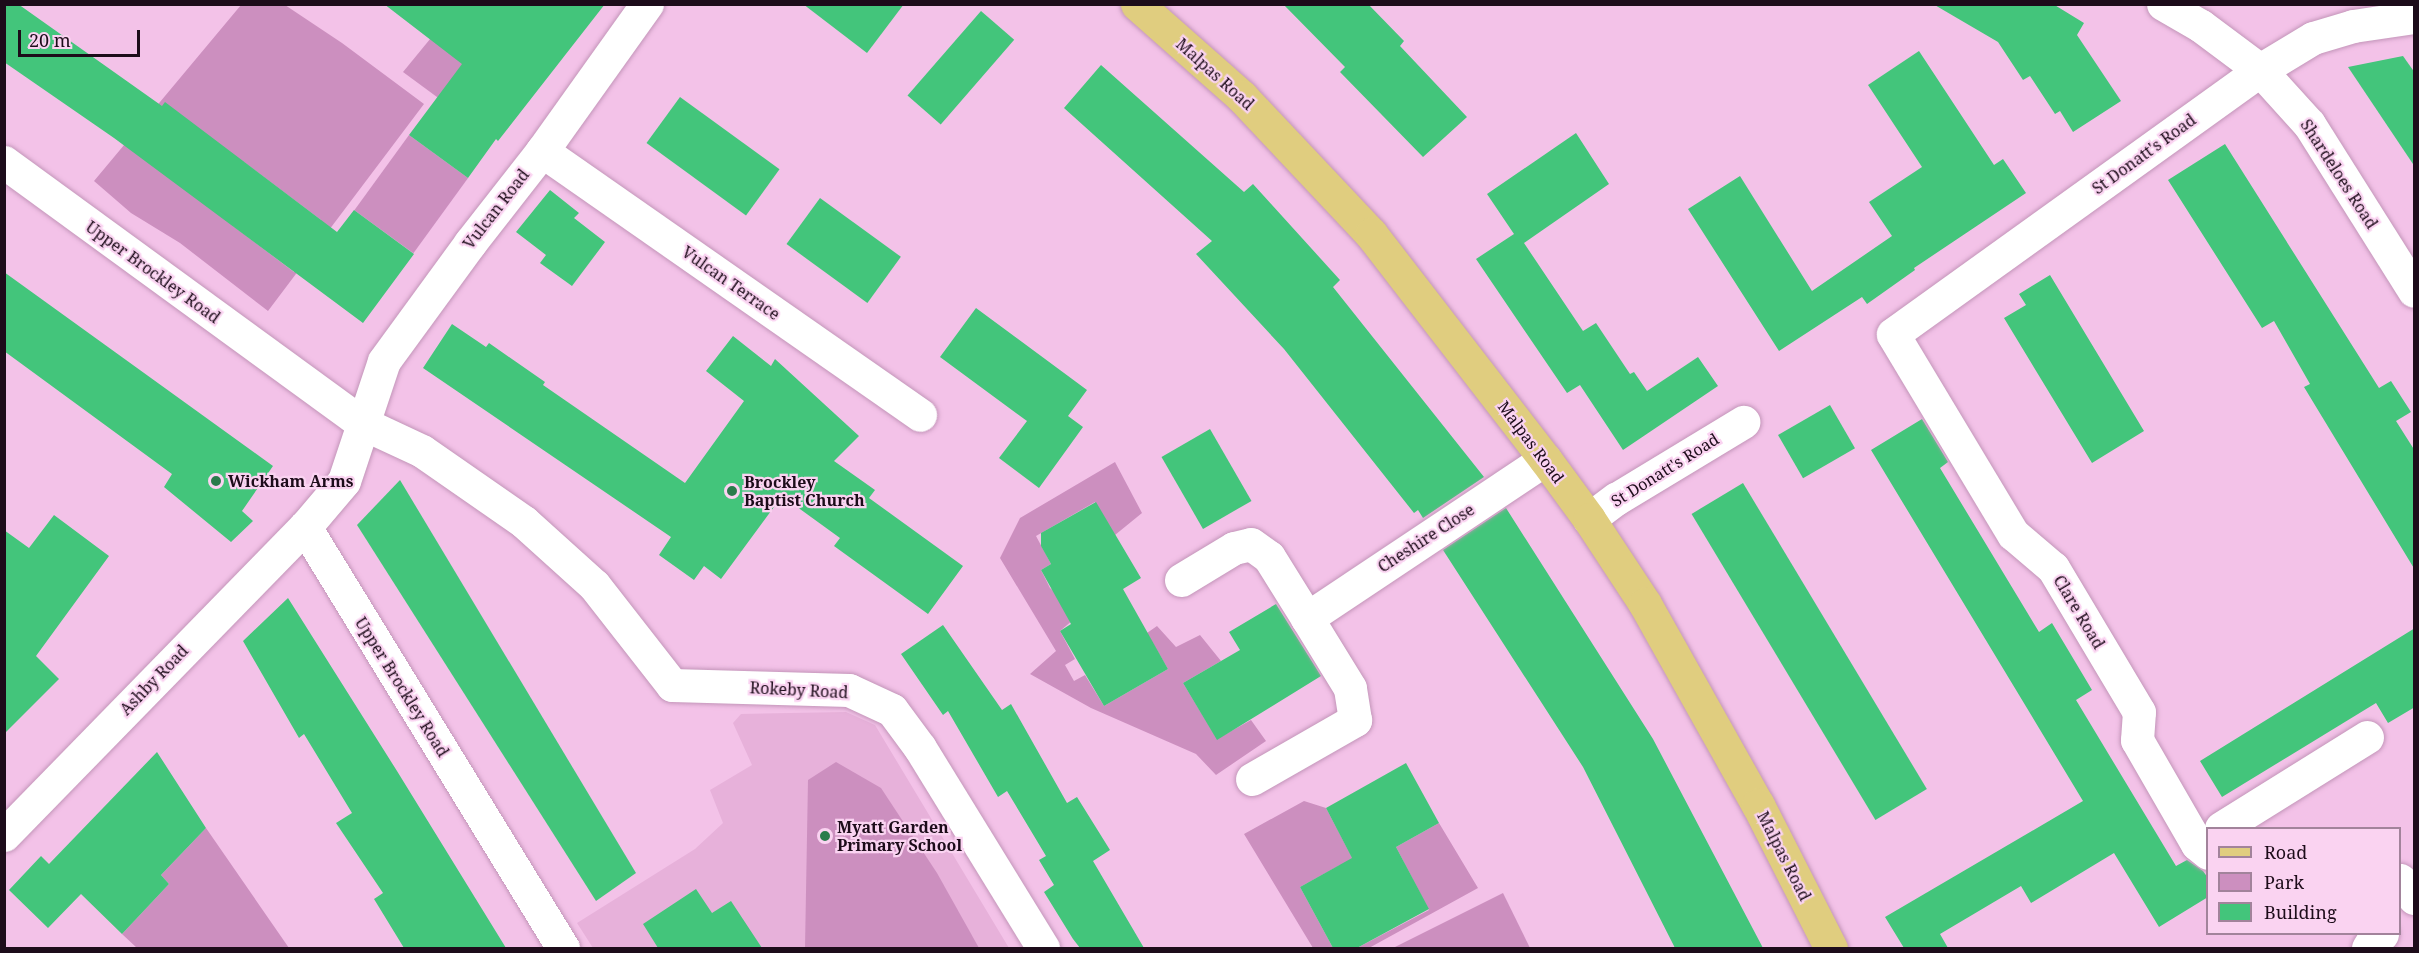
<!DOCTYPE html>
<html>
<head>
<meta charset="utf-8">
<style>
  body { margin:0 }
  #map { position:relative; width:2419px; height:953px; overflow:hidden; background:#f3c2e8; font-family:"Noto Serif",serif }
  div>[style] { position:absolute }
  .built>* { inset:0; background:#e7b1da }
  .green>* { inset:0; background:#cc8fbf; transform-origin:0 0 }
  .building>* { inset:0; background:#43c57b; transform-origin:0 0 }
  .roads { filter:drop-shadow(0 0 2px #c395b9) drop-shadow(0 0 2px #c395b9) }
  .minor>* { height:33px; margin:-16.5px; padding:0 16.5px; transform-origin:16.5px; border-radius:16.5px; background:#fff }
  .major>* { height:33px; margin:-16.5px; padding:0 16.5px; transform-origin:16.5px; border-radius:16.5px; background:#e0cd7f }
  .dots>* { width:16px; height:16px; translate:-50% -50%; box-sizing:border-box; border:3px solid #fad3f1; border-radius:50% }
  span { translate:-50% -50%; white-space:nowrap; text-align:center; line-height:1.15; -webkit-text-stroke:4.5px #fad3f1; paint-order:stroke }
  .street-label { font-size:16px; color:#1d0c1a }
  .poi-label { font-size:16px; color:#1d0c1a; font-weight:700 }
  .left { translate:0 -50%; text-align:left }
  .frame { position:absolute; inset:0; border:6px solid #1d0c1a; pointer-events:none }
  .legend { position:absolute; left:2206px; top:827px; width:195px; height:108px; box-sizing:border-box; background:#fad3f1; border:2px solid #a2839b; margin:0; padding:8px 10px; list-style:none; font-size:18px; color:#1d0c1a }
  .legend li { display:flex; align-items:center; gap:12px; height:30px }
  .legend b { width:30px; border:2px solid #a2839b }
  .scale { position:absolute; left:18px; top:30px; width:122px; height:27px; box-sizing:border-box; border:3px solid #1d0c1a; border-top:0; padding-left:8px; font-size:18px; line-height:21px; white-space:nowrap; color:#1d0c1a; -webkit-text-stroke:4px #fad3f1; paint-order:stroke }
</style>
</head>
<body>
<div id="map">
  <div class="built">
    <i style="clip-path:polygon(846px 712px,875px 725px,1009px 948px,593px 948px,577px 923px,695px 849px,723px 823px,710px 790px,752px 765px,733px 723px,741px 714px)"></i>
  </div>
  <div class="green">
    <i style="clip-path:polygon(evenodd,241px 5px,285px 5px,342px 43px,424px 104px,268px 311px,180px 243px,131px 213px,94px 181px,241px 5px,244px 162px,321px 220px,314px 245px,294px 272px,233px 226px,244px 162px)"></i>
    <i style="clip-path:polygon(458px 5px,545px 5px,456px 111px,403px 72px)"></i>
    <i style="left:409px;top:135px;width:73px;height:93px;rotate:36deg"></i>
    <i style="clip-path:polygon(1115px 462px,1142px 513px,1115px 535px,1095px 502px,1036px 536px,1051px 564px,1041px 570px,1050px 588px,1080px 614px,1060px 631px,1075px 659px,1065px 665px,1074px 681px,1085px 675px,1104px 706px,1168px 669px,1147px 633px,1157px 626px,1176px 647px,1200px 635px,1221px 661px,1183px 683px,1217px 739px,1251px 720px,1266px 741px,1216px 775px,1196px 754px,1091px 708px,1030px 674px,1056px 651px,1000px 558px,1020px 518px)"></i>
    <i style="clip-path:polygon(836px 762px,881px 788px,937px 873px,979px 948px,805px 948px,808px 780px)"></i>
    <i style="clip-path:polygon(1304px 801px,1326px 808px,1357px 867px,1340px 865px,1300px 887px,1333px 948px,1313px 948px,1244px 834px)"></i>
    <i style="clip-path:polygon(1439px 823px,1478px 888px,1369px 948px,1357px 948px,1429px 910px,1396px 847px)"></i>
    <i style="clip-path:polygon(206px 828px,289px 948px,137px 948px,122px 934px,169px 884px,161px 875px)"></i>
    <i style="clip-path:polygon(1503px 893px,1530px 948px,1393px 948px)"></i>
  </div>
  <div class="building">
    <i style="clip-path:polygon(4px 4px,18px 4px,162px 106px,165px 102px,337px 232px,354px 210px,414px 254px,363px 323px,114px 138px,4px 62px)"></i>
    <i style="clip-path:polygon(384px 4px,605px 4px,498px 141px,496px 139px,468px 178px,409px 135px,462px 64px)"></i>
    <i style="clip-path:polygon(803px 4px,904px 4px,867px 53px)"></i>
    <i style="clip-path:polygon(1283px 4px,1368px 4px,1404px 41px,1400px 46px,1467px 117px,1423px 157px,1340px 72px,1345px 67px)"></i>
    <i style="clip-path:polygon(1933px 4px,2053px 4px,2084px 23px,2077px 35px,2121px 101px,2073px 132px,2060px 111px,2055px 114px,2030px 76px,2023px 80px,1998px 42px)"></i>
    <i style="left:981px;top:11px;width:44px;height:112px;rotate:41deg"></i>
    <i style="clip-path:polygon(1919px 51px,1994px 165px,2003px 159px,2026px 193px,1914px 268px,1915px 270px,1867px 304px,1862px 297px,1779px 351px,1688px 209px,1740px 176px,1812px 291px,1892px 236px,1869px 202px,1922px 167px,1868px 85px)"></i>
    <i style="clip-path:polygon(2403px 56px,2415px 73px,2415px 167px,2348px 67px)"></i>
    <i style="clip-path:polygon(1101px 65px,1244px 192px,1253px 184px,1340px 280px,1333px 287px,1484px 477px,1423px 518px,1418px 510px,1414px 513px,1284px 349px,1196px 254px,1212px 241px,1064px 108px)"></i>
    <i style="left:680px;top:97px;width:123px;height:57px;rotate:36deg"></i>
    <i style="clip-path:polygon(1576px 133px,1609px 184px,1524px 243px,1583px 331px,1596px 323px,1630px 374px,1634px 372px,1647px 391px,1698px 357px,1718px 386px,1623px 450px,1580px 385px,1567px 393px,1476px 259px,1514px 234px,1487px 194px)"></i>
    <i style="clip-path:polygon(2225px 144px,2379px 388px,2391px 381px,2411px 412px,2396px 421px,2415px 451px,2415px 570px,2304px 387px,2310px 384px,2274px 321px,2262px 328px,2168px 180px)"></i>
    <i style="clip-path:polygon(550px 190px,579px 213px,574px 218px,605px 242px,572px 286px,540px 263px,546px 255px,516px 232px)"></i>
    <i style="left:820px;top:198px;width:100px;height:57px;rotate:36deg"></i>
    <i style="clip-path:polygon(4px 272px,273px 466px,242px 511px,253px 521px,231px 542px,164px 487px,172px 474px,4px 351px)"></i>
    <i style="clip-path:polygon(2050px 275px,2144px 431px,2092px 463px,2004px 318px,2026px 305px,2019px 294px)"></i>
    <i style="clip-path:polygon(976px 308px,1087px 390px,1068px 416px,1083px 427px,1039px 488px,999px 458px,1027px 421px,940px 357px)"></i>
    <i style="clip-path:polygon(452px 324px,486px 347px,489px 343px,545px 382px,543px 385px,685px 483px,744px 401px,706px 371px,733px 336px,771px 366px,775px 359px,859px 436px,834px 461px,875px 490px,869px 498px,963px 566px,928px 614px,834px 546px,840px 538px,782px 496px,721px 579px,704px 566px,694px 580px,659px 555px,671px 537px,423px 368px)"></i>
    <i style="left:1830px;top:405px;width:50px;height:60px;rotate:60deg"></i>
    <i style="clip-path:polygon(1922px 419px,1948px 462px,1940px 468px,2039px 632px,2052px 623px,2092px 690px,2076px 700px,2176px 866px,2187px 860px,2203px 871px,2208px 878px,2208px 897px,2159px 927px,2114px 853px,2031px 903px,2021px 886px,1940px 934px,1948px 948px,1904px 948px,1885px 917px,2083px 801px,1871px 450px)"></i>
    <i style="left:1210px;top:429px;width:83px;height:56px;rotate:60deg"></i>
    <i style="clip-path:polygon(400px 480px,636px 873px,596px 901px,357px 525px)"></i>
    <i style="left:1743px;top:483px;width:357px;height:60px;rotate:59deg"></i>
    <i style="clip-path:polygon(1096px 502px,1141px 578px,1123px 589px,1168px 669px,1104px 706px,1060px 631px,1071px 624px,1041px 570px,1051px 564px,1041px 546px,1041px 533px)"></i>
    <i style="clip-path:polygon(1506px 508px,1653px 739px,1763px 948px,1675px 948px,1583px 767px,1443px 550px)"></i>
    <i style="clip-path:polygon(54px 515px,109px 556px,36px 656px,59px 679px,4px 734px,4px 530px,29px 548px)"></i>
    <i style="clip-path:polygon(288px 598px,397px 771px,506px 948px,404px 948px,374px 899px,383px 893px,336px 823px,352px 813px,304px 734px,299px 738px,243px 641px)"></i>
    <i style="clip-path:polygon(1276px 604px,1321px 676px,1217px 740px,1183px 683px,1240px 650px,1229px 632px)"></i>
    <i style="clip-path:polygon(943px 625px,1002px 710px,1011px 704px,1067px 803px,1077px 797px,1110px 850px,1093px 861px,1144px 948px,1080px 948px,1073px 939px,1044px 892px,1054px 885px,1039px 860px,1046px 856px,1007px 791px,998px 797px,948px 711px,943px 715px,901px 654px)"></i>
    <i style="clip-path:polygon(2415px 628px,2415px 707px,2388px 723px,2376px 703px,2222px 797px,2200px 761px)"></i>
    <i style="clip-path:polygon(157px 752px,206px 828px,161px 875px,169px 884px,122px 934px,81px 894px,48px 928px,9px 890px,41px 856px,49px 864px)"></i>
    <i style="clip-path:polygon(1406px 763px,1439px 823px,1396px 847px,1429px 909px,1357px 948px,1333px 948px,1300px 887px,1352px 858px,1326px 808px)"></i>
    <i style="clip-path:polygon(696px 889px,712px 913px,731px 901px,762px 948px,658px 948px,643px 924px)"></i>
  </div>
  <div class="roads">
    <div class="minor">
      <i style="left:2163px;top:4px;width:44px;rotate:30.1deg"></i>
      <i style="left:2201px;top:26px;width:74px;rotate:36.7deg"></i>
      <i style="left:2260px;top:70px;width:73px;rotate:47.8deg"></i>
      <i style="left:2309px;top:124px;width:197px;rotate:57.8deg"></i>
      <i style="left:542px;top:151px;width:461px;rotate:34.9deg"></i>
      <i style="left:4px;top:162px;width:443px;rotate:36.1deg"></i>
      <i style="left:362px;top:423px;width:66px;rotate:25deg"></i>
      <i style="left:422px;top:451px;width:124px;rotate:34.8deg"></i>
      <i style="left:524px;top:522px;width:94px;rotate:42deg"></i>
      <i style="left:594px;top:585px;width:127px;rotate:52deg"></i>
      <i style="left:672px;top:685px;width:177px;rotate:1.6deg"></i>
      <i style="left:849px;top:690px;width:47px;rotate:24.9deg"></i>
      <i style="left:892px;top:710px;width:47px;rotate:53.6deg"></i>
      <i style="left:920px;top:748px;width:235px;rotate:58.4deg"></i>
      <i style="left:1589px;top:519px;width:34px;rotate:-37deg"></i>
      <i style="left:1616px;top:499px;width:149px;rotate:-31.2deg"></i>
      <i style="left:305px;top:527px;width:494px;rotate:58.5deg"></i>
      <i style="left:1181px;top:580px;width:62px;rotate:-31.1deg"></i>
      <i style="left:1234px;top:548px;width:17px;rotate:-13deg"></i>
      <i style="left:1251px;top:544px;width:22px;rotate:36deg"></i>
      <i style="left:1269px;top:557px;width:72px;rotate:58.1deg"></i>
      <i style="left:1252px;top:779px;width:119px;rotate:-29.8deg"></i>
      <i style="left:1355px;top:720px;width:32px;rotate:-99deg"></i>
      <i style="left:1350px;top:688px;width:82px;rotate:-121.6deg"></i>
      <i style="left:1307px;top:618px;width:286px;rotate:-33.7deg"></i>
      <i style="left:2221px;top:828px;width:172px;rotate:-31.9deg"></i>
      <i style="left:4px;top:835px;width:431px;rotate:-45.7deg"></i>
      <i style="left:305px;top:527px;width:60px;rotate:-49.7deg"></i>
      <i style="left:344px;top:481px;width:126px;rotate:-71.6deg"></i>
      <i style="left:384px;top:361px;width:146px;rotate:-53.9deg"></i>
      <i style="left:470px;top:243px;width:117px;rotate:-52deg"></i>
      <i style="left:542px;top:151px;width:181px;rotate:-54.5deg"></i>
      <i style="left:2208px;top:853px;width:14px;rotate:-141deg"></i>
      <i style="left:2197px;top:844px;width:120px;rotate:-120deg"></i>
      <i style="left:2137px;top:740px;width:28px;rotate:-86deg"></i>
      <i style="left:2139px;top:712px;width:168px;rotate:-120.8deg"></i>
      <i style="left:2053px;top:568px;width:52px;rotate:-139.6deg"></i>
      <i style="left:2013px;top:534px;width:233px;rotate:-121deg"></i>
      <i style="left:1893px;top:334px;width:452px;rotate:-35.7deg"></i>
      <i style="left:2260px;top:70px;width:62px;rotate:-31.1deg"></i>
      <i style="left:2313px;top:38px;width:42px;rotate:-16.7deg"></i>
      <i style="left:2353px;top:26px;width:62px;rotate:-8.4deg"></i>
      <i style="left:2400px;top:880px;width:23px;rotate:52deg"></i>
      <i style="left:2368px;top:948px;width:12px;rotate:-59deg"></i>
      <i style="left:2374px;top:938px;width:9px;rotate:-27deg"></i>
    </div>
    <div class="major">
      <i style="left:1137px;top:4px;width:140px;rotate:41.5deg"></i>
      <i style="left:1242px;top:97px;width:188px;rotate:46.7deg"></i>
      <i style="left:1371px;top:234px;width:284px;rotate:52.3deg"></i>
      <i style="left:1545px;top:459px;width:74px;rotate:53.7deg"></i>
      <i style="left:1589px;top:519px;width:102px;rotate:56.6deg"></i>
      <i style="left:1645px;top:604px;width:231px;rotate:60.7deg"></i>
      <i style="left:1758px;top:805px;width:161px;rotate:63deg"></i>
    </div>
  </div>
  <div class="dots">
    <i style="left:216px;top:481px;background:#2a7b4c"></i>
    <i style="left:732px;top:491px;background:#2a7b4c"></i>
    <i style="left:825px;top:836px;background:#2a7b4c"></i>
  </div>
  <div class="street-label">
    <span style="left:1215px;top:74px;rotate:42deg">Malpas Road</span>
    <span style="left:2144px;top:154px;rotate:-36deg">St Donatt's Road</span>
    <span style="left:2339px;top:174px;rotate:57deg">Shardeloes Road</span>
    <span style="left:496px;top:209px;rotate:-52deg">Vulcan Road</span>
    <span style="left:153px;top:272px;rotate:36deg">Upper Brockley Road</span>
    <span style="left:731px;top:283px;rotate:35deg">Vulcan Terrace</span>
    <span style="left:1531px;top:442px;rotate:53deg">Malpas Road</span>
    <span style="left:1665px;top:470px;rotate:-32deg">St Donatt's Road</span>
    <span style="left:1426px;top:538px;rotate:-33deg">Cheshire Close</span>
    <span style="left:2079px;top:612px;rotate:59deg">Clare Road</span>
    <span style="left:154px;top:680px;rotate:-46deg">Ashby Road</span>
    <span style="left:402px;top:687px;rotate:58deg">Upper Brockley Road</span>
    <span style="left:799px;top:690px;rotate:3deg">Rokeby Road</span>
    <span style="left:1784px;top:856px;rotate:63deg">Malpas Road</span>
  </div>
  <div class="poi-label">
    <span class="left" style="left:228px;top:481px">Wickham Arms</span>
    <span class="left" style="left:744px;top:491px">Brockley<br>Baptist Church</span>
    <span class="left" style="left:837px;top:836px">Myatt Garden<br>Primary School</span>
  </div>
  <div class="frame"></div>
  <ul class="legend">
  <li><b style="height:8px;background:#e0cd7f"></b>Road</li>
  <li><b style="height:16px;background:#cc8fbf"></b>Park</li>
  <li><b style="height:16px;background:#43c57b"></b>Building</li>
  </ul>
  <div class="scale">20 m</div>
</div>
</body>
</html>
